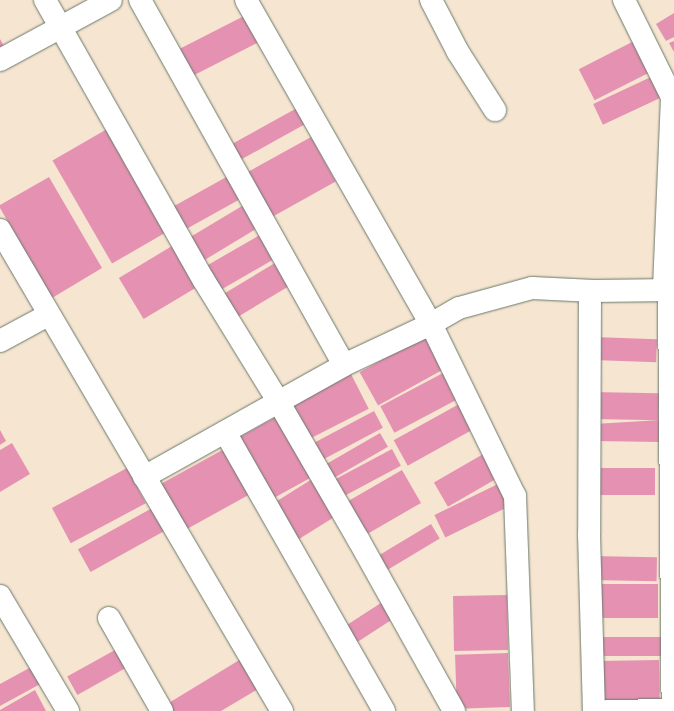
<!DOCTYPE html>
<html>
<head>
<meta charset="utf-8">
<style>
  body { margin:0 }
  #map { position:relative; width:674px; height:711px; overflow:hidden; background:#f6e6d1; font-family:"IM FELL English",serif }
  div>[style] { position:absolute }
  .building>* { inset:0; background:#e592b2; transform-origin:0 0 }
  .roads { filter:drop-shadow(0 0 1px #6a786b) drop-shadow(0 0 1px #6a786b) }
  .minor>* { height:22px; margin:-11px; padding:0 11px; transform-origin:11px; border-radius:11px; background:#fff }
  span { translate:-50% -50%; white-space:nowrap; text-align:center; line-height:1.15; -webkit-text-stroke:3px #fff; paint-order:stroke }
</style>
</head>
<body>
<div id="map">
  <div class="building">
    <i style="clip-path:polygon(674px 13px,674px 37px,666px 41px,656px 24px)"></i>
    <i style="left:244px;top:16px;width:30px;height:77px;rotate:63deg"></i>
    <i style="clip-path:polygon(0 39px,6px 50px,0 53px)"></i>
    <i style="left:634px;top:41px;width:35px;height:62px;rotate:63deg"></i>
    <i style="clip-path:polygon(674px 41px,674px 52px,669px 43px)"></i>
    <i style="left:653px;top:76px;width:23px;height:66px;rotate:65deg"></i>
    <i style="left:297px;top:108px;width:18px;height:77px;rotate:61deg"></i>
    <i style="left:114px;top:125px;width:119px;height:71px;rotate:60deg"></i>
    <i style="left:311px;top:137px;width:51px;height:78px;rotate:61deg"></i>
    <i style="left:230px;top:175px;width:26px;height:69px;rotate:61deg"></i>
    <i style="clip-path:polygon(49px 177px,102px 268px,52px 298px,0 208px,0 205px)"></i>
    <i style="left:247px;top:203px;width:27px;height:70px;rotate:59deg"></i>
    <i style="left:265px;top:232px;width:28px;height:71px;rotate:60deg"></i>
    <i style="left:172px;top:246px;width:48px;height:62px;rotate:59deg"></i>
    <i style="left:280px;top:260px;width:27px;height:68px;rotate:59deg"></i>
    <i style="left:427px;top:335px;width:38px;height:77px;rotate:61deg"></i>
    <i style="left:594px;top:337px;width:63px;height:23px;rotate:2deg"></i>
    <i style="left:443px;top:373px;width:30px;height:71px;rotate:62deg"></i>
    <i style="left:351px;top:374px;width:39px;height:70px;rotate:63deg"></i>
    <i style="left:592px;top:392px;width:67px;height:27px;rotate:1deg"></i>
    <i style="left:461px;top:403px;width:29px;height:77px;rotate:61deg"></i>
    <i style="left:374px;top:411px;width:19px;height:71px;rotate:62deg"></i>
    <i style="left:283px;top:413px;width:70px;height:56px;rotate:61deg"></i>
    <i style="clip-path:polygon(660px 420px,660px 442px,594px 441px,594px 424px)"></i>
    <i style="clip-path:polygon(0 430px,6px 441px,0 445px)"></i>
    <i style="left:380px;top:433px;width:16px;height:67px;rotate:60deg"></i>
    <i style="clip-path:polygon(12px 443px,30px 474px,0 492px,0 450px)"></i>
    <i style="left:226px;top:448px;width:52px;height:75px;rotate:61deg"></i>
    <i style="left:392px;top:449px;width:19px;height:68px;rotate:62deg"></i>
    <i style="left:485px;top:453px;width:28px;height:59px;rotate:60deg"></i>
    <i style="left:127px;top:468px;width:40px;height:85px;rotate:62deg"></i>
    <i style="left:592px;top:468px;width:63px;height:27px"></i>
    <i style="left:402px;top:470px;width:38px;height:66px;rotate:60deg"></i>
    <i style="left:317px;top:476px;width:44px;height:58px;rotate:58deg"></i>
    <i style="left:500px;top:483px;width:25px;height:73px;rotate:64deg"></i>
    <i style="left:154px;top:507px;width:26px;height:87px;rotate:61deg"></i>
    <i style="left:431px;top:524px;width:17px;height:68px;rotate:59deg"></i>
    <i style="left:591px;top:556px;width:66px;height:24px;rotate:1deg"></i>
    <i style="left:594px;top:584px;width:64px;height:34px"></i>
    <i style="left:507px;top:595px;width:55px;height:54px;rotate:89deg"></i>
    <i style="left:387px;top:599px;width:20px;height:57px;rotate:57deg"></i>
    <i style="left:661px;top:637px;width:19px;height:65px;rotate:90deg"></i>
    <i style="left:124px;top:645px;width:21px;height:65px;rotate:61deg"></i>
    <i style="left:508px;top:653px;width:54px;height:53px;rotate:88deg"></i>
    <i style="clip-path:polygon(241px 659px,258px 689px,221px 711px,171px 711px,167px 704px)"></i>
    <i style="left:659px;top:660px;width:43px;height:61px;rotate:89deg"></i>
    <i style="clip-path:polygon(33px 666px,42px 683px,0 706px,0 684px)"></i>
    <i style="clip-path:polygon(35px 690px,46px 711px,0 711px,0 710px)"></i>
  </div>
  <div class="roads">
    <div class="minor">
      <i style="left:45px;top:0;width:321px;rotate:60.5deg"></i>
      <i style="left:203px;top:279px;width:143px;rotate:58.4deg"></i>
      <i style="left:278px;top:401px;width:160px;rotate:59.9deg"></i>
      <i style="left:358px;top:539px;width:197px;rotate:60.8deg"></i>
      <i style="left:140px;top:0;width:418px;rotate:60.8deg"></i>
      <i style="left:246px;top:0;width:373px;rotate:60.3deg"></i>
      <i style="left:431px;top:324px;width:191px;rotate:64deg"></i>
      <i style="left:515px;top:496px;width:215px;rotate:87.9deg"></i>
      <i style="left:431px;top:0;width:59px;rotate:62.6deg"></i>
      <i style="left:458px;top:52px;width:69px;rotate:57.5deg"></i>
      <i style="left:624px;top:0;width:108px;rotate:63.7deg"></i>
      <i style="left:672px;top:97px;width:193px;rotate:92.4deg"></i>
      <i style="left:0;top:60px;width:126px;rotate:-28.4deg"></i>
      <i style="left:0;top:230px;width:558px;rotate:59.62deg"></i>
      <i style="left:669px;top:290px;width:420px;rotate:89.5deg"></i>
      <i style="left:590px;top:291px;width:243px;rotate:90.2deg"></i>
      <i style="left:589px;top:534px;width:177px;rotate:88.4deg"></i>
      <i style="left:0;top:341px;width:55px;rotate:-28.4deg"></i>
      <i style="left:225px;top:432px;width:321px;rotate:60.3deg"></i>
      <i style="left:144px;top:477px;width:229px;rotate:-29.2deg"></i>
      <i style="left:344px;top:365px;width:96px;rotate:-25.2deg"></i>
      <i style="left:431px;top:324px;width:32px;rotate:-30deg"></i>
      <i style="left:459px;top:308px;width:76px;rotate:-15.3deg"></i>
      <i style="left:532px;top:288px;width:62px;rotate:2.8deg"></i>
      <i style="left:594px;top:291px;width:80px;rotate:-0.7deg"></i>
      <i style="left:0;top:596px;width:134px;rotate:59.4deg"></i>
      <i style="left:109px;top:618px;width:107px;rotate:60.3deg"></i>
      <i style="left:607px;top:711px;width:67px;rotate:-0.9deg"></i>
    </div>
  </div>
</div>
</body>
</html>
